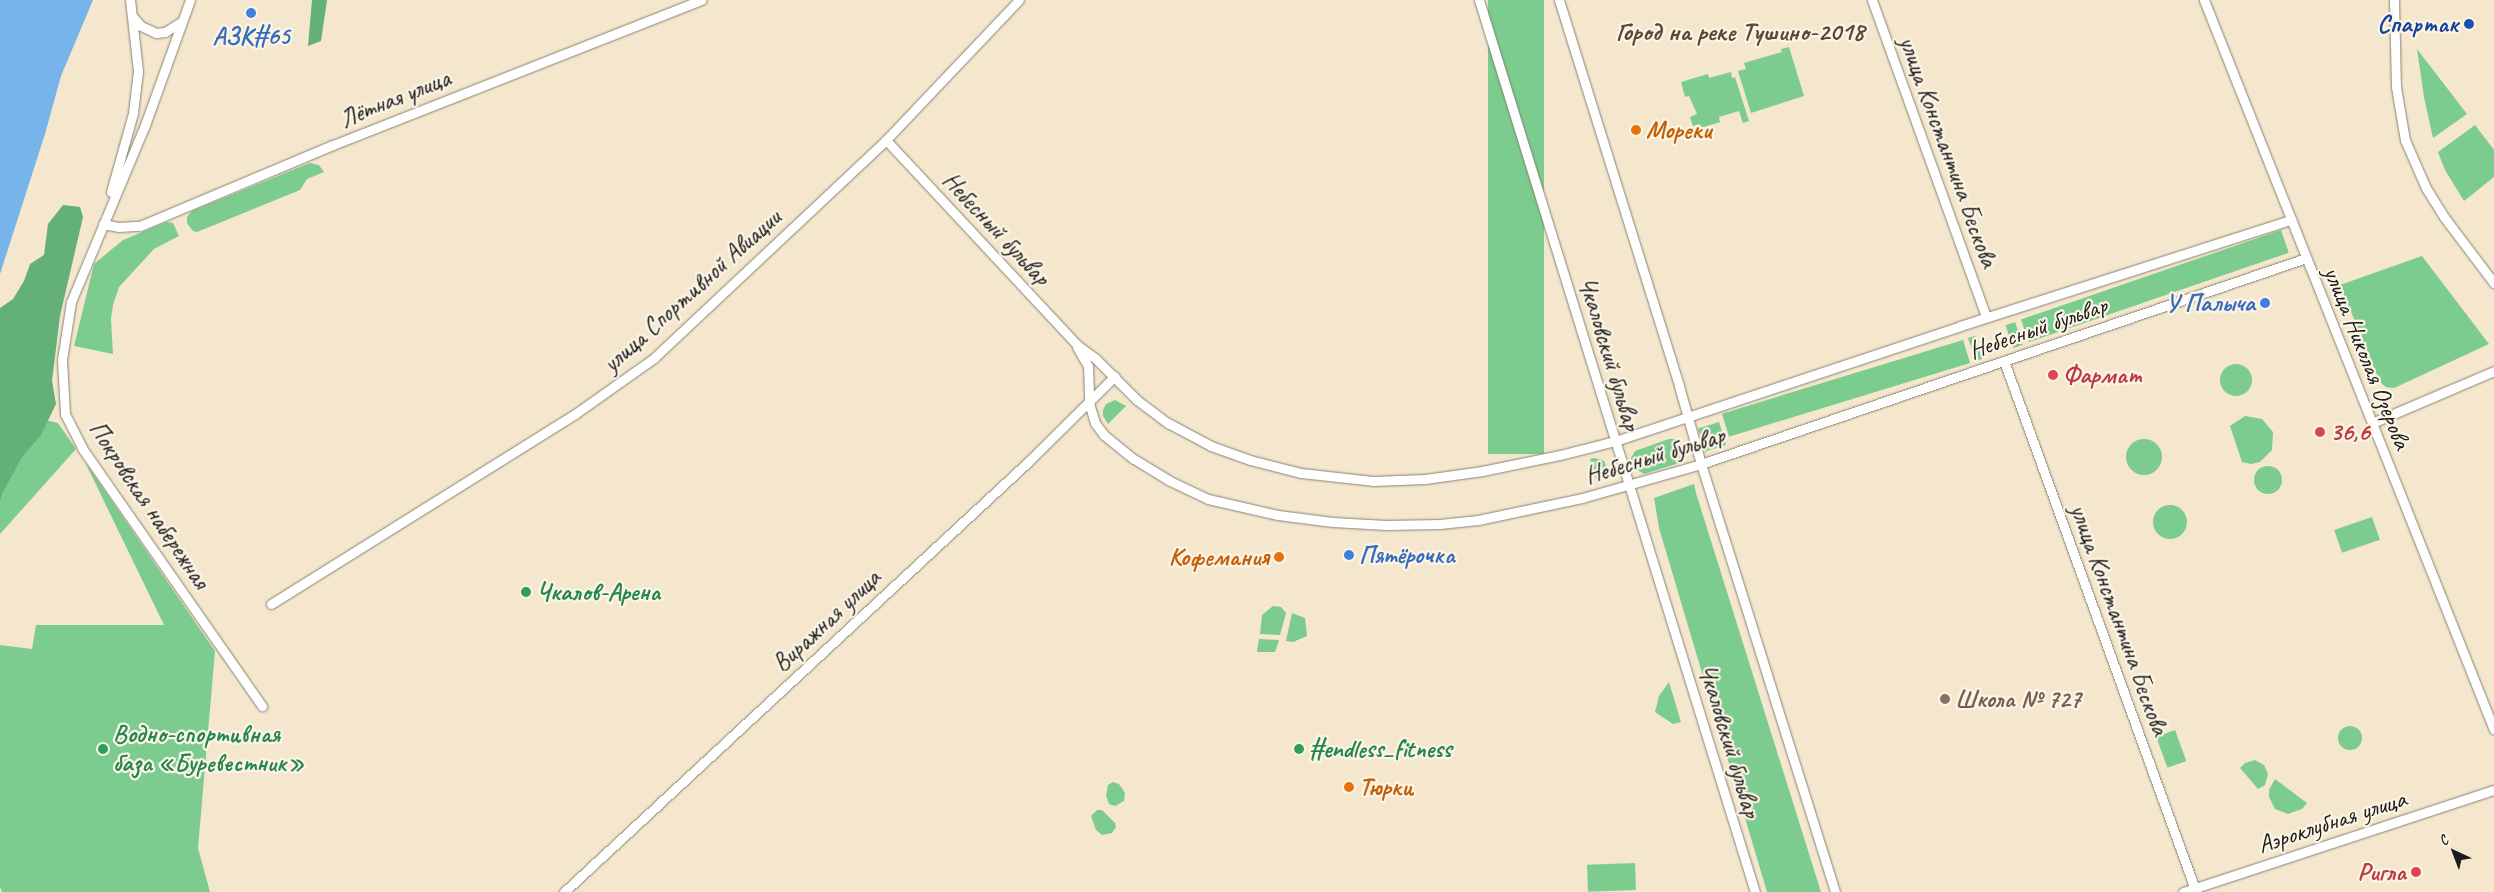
<!DOCTYPE html>
<html>
<head>
<meta charset="utf-8">
<style>
  body { margin:0 }
  #map { position:relative; width:2494px; height:892px; overflow:hidden; background:#f4e7cd; font-family:Caveat,sans-serif }
  div>[style] { position:absolute }
  .green>* { inset:0; background:#7bcc8e; transform-origin:0 0 }
  .round { border-radius:50% }
  .forest>* { inset:0; background:#64b079 }
  .water>* { inset:0; background:#77b4e9 }
  .roads { filter:drop-shadow(0 0 1px #888274) drop-shadow(0 0 1px #888274) }
  .minor>* { height:9px; margin:-4.5px; padding:0 4.5px; transform-origin:4.5px; border-radius:4.5px; background:#fff }
  .dots>* { width:14px; height:14px; translate:-50% -50%; box-sizing:border-box; border:2px solid #fcf5e5; border-radius:50% }
  span { translate:-50% -50%; white-space:nowrap; text-align:center; line-height:1.15; -webkit-text-stroke:4.5px #fcf5e5; paint-order:stroke }
  .transit-label { font-size:25px; color:#164399; font-weight:700 }
  .right { translate:-100% -50%; text-align:right }
  .shop-label { font-size:25px; color:#366cbe; font-weight:700 }
  .left { translate:0 -50%; text-align:left }
  .street-label { font-size:25px; color:#1c1c1c }
  .food-label { font-size:25px; color:#c56008; font-weight:700 }
  .health-label { font-size:25px; color:#be3a42; font-weight:700 }
  .leisure-label { font-size:25px; color:#27864d; font-weight:700 }
  .education-label { font-size:25px; color:#785e54; font-weight:700 }
  .neighbourhood-label { font-size:26px; color:#5c4737; font-weight:700 }
  .north { position:absolute; left:2429px; top:827px; width:50px; height:50px; -webkit-text-stroke:4px #fcf5e5; paint-order:stroke; rotate:317deg; font-size:14px; font-weight:700; line-height:20px; text-align:center; color:#1c1c1c }
  .north::after { content:''; display:block; margin:auto; width:18px; height:22px; background:#1c1c1c; clip-path:polygon(50% 0,100% 100%,50% 72%,0 100%) }
</style>
</head>
<body>
<div id="map">
  <div class="green">
    <i style="left:1488px;top:0;width:56px;height:454px"></i>
    <i style="clip-path:polygon(1789px 47px,1804px 96px,1751px 113px,1738px 71px,1746px 69px,1744px 63px,1782px 52px,1781px 49px)"></i>
    <i style="clip-path:polygon(2417px 49px,2467px 114px,2433px 138px,2424px 97px)"></i>
    <i style="clip-path:polygon(1731px 72px,1732px 78px,1735px 77px,1749px 121px,1743px 123px,1739px 111px,1719px 117px,1720px 122px,1701px 128px,1700px 124px,1693px 126px,1690px 117px,1697px 114px,1689px 96px,1685px 97px,1681px 82px,1708px 74px,1709px 78px)"></i>
    <i style="clip-path:polygon(2475px 125px,2494px 150px,2494px 177px,2464px 201px,2445px 170px,2438px 152px)"></i>
    <i style="clip-path:polygon(310px 163px,319px 165px,324px 172px,307px 179px,300px 190px,197px 232px,193px 231px,187px 223px,187px 217px,192px 211px)"></i>
    <i style="clip-path:polygon(167px 222px,173px 223px,179px 236px,154px 249px,119px 287px,113px 305px,111px 319px,113px 354px,74px 346px,94px 264px,123px 240px)"></i>
    <i style="left:2281px;top:230px;width:24px;height:275px;rotate:71deg"></i>
    <i style="clip-path:polygon(2422px 256px,2489px 344px,2394px 388px,2386px 387px,2380px 382px,2340px 285px)"></i>
    <i style="left:2015px;top:322px;width:24px;height:10px;rotate:71deg"></i>
    <i style="clip-path:polygon(1975px 336px,1982px 359px,1976px 361px,1968px 338px)"></i>
    <i style="left:1963px;top:340px;width:24px;height:252px;rotate:73deg"></i>
    <i class="round" style="left:2220px;top:364px;width:32px;height:32px"></i>
    <i style="clip-path:polygon(1115px 400px,1126px 406px,1108px 424px,1103px 416px,1103px 410px,1106px 404px)"></i>
    <i style="clip-path:polygon(0 409px,58px 423px,76px 449px,0 534px)"></i>
    <i style="clip-path:polygon(2245px 416px,2262px 419px,2273px 432px,2272px 450px,2260px 462px,2251px 464px,2242px 462px,2230px 426px)"></i>
    <i style="left:1719px;top:422px;width:24px;height:22px;rotate:73deg"></i>
    <i class="round" style="left:2126px;top:439px;width:36px;height:36px"></i>
    <i style="clip-path:polygon(1669px 439px,1675px 439px,1685px 447px,1685px 456px,1679px 463px,1644px 474px,1632px 466px,1631px 458px,1635px 451px)"></i>
    <i style="clip-path:polygon(1595px 458px,1604px 461px,1608px 471px,1607px 475px,1597px 482px,1590px 459px)"></i>
    <i style="clip-path:polygon(85px 462px,215px 651px,198px 848px,210px 892px,2px 892px,0 887px,0 645px,32px 649px,36px 625px,164px 625px)"></i>
    <i class="round" style="left:2254px;top:466px;width:28px;height:28px"></i>
    <i style="clip-path:polygon(1694px 484px,1696px 493px,1821px 892px,1767px 892px,1659px 528px,1654px 498px)"></i>
    <i class="round" style="left:2153px;top:505px;width:34px;height:34px"></i>
    <i style="left:2372px;top:517px;width:24px;height:40px;rotate:71deg"></i>
    <i style="clip-path:polygon(1273px 606px,1281px 607px,1286px 613px,1280px 635px,1260px 634px,1262px 615px)"></i>
    <i style="clip-path:polygon(1292px 613px,1305px 618px,1307px 636px,1293px 642px,1286px 641px)"></i>
    <i style="clip-path:polygon(1259px 639px,1279px 640px,1275px 652px,1257px 652px)"></i>
    <i style="clip-path:polygon(1669px 682px,1681px 722px,1673px 724px,1655px 712px,1659px 696px)"></i>
    <i class="round" style="left:2338px;top:726px;width:24px;height:24px"></i>
    <i style="left:2175px;top:730px;width:33px;height:20px;rotate:70deg"></i>
    <i style="clip-path:polygon(2255px 760px,2264px 765px,2268px 774px,2265px 785px,2258px 789px,2240px 768px,2245px 763px)"></i>
    <i style="clip-path:polygon(2275px 779px,2307px 803px,2302px 809px,2288px 814px,2275px 809px,2269px 797px,2269px 790px)"></i>
    <i style="clip-path:polygon(1113px 782px,1119px 784px,1125px 793px,1124px 801px,1115px 806px,1109px 804px,1106px 796px,1108px 785px)"></i>
    <i style="clip-path:polygon(1097px 810px,1102px 810px,1115px 823px,1116px 827px,1112px 833px,1102px 835px,1096px 830px,1091px 816px)"></i>
    <i style="left:1635px;top:863px;width:27px;height:48px;rotate:88deg"></i>
  </div>
  <div class="forest">
    <i style="clip-path:polygon(312px 0,327px 0,321px 41px,308px 46px)"></i>
    <i style="clip-path:polygon(63px 205px,80px 207px,83px 217px,60px 316px,52px 381px,56px 404px,41px 435px,22px 457px,3px 492px,0 501px,0 308px,13px 299px,24px 281px,30px 264px,44px 255px,48px 224px)"></i>
  </div>
  <div class="water">
    <i style="clip-path:polygon(0 0,93px 0,61px 76px,45px 134px,0 274px)"></i>
  </div>
  <div class="roads">
    <div class="minor">
      <i style="left:190px;top:0;width:133px;rotate:109.8deg"></i>
      <i style="left:145px;top:125px;width:192px;rotate:112.7deg"></i>
      <i style="left:71px;top:302px;width:59px;rotate:98.8deg"></i>
      <i style="left:62px;top:360px;width:54px;rotate:86.8deg"></i>
      <i style="left:65px;top:414px;width:38px;rotate:63deg"></i>
      <i style="left:82px;top:448px;width:315px;rotate:55.1deg"></i>
      <i style="left:1479px;top:0;width:934px;rotate:72.81deg"></i>
      <i style="left:1559px;top:0;width:404px;rotate:72.7deg"></i>
      <i style="left:1679px;top:386px;width:81px;rotate:74.2deg"></i>
      <i style="left:1701px;top:464px;width:448px;rotate:72.6deg"></i>
      <i style="left:1872px;top:0;width:337px;rotate:70.2deg"></i>
      <i style="left:2204px;top:0;width:785px;rotate:68.33deg"></i>
      <i style="left:2394px;top:0;width:87px;rotate:88.7deg"></i>
      <i style="left:2396px;top:87px;width:54px;rotate:80.4deg"></i>
      <i style="left:2405px;top:140px;width:52px;rotate:66.4deg"></i>
      <i style="left:2426px;top:188px;width:34px;rotate:58deg"></i>
      <i style="left:2444px;top:217px;width:83px;rotate:52.9deg"></i>
      <i style="left:133px;top:17px;width:12px;rotate:48deg"></i>
      <i style="left:141px;top:26px;width:17px;rotate:25deg"></i>
      <i style="left:156px;top:33px;width:9px;rotate:-6deg"></i>
      <i style="left:165px;top:32px;width:19px;rotate:-32deg"></i>
      <i style="left:886px;top:140px;width:280px;rotate:47deg"></i>
      <i style="left:1077px;top:345px;width:24px;rotate:36deg"></i>
      <i style="left:1096px;top:359px;width:58px;rotate:45deg"></i>
      <i style="left:1137px;top:400px;width:39px;rotate:37deg"></i>
      <i style="left:1168px;top:423px;width:49px;rotate:28.1deg"></i>
      <i style="left:1211px;top:446px;width:41px;rotate:19.7deg"></i>
      <i style="left:1250px;top:460px;width:53px;rotate:14.3deg"></i>
      <i style="left:1301px;top:473px;width:72px;rotate:6.3deg"></i>
      <i style="left:1373px;top:481px;width:52px;rotate:-2.2deg"></i>
      <i style="left:1425px;top:479px;width:58px;rotate:-8deg"></i>
      <i style="left:1482px;top:471px;width:80px;rotate:-11.6deg"></i>
      <i style="left:1560px;top:455px;width:57px;rotate:-14.3deg"></i>
      <i style="left:1615px;top:441px;width:364px;rotate:-18.4deg"></i>
      <i style="left:1960px;top:326px;width:348px;rotate:-17.8deg"></i>
      <i style="left:111px;top:192px;width:82px;rotate:-74.4deg"></i>
      <i style="left:133px;top:113px;width:42px;rotate:-83.2deg"></i>
      <i style="left:138px;top:71px;width:71px;rotate:-96.4deg"></i>
      <i style="left:103px;top:224px;width:15px;rotate:11deg"></i>
      <i style="left:118px;top:227px;width:22px;rotate:-3deg"></i>
      <i style="left:140px;top:226px;width:209px;rotate:-22.8deg"></i>
      <i style="left:333px;top:145px;width:396px;rotate:-21.5deg"></i>
      <i style="left:1077px;top:347px;width:22px;rotate:60deg"></i>
      <i style="left:1088px;top:366px;width:37px;rotate:88deg"></i>
      <i style="left:1089px;top:403px;width:21px;rotate:73deg"></i>
      <i style="left:1095px;top:423px;width:15px;rotate:53deg"></i>
      <i style="left:1104px;top:435px;width:38px;rotate:39deg"></i>
      <i style="left:1134px;top:459px;width:42px;rotate:31.4deg"></i>
      <i style="left:1170px;top:481px;width:42px;rotate:25.3deg"></i>
      <i style="left:1208px;top:499px;width:72px;rotate:12.9deg"></i>
      <i style="left:1278px;top:515px;width:55px;rotate:7.3deg"></i>
      <i style="left:1333px;top:522px;width:53px;rotate:3.2deg"></i>
      <i style="left:1386px;top:525px;width:54px;rotate:-1.1deg"></i>
      <i style="left:1440px;top:524px;width:38px;rotate:-6deg"></i>
      <i style="left:1478px;top:520px;width:106px;rotate:-11.9deg"></i>
      <i style="left:1582px;top:498px;width:124px;rotate:-15.9deg"></i>
      <i style="left:1701px;top:464px;width:639px;rotate:-18.8deg"></i>
      <i style="left:2004px;top:361px;width:565px;rotate:70.12deg"></i>
      <i style="left:2372px;top:423px;width:133px;rotate:-23.1deg"></i>
      <i style="left:271px;top:604px;width:358px;rotate:-32deg"></i>
      <i style="left:575px;top:414px;width:97px;rotate:-35.3deg"></i>
      <i style="left:654px;top:358px;width:318px;rotate:-43.2deg"></i>
      <i style="left:886px;top:140px;width:193px;rotate:-46.5deg"></i>
      <i style="left:564px;top:892px;width:633px;rotate:-42.82deg"></i>
      <i style="left:1028px;top:462px;width:122px;rotate:-44.7deg"></i>
      <i style="left:2183px;top:892px;width:327px;rotate:-18.2deg"></i>
    </div>
  </div>
  <div class="dots">
    <i style="left:251px;top:13px;background:#3f7fe0"></i>
    <i style="left:2469px;top:24px;background:#1a4fb4"></i>
    <i style="left:1636px;top:130px;background:#e8710a"></i>
    <i style="left:2265px;top:303px;background:#3f7fe0"></i>
    <i style="left:2053px;top:375px;background:#e0444e"></i>
    <i style="left:2320px;top:432px;background:#e0444e"></i>
    <i style="left:1349px;top:555px;background:#3f7fe0"></i>
    <i style="left:1279px;top:557px;background:#e8710a"></i>
    <i style="left:526px;top:592px;background:#2e9e5b"></i>
    <i style="left:1945px;top:699px;background:#8d6e63"></i>
    <i style="left:103px;top:749px;background:#2e9e5b"></i>
    <i style="left:1299px;top:749px;background:#2e9e5b"></i>
    <i style="left:1349px;top:787px;background:#e8710a"></i>
    <i style="left:2416px;top:872px;background:#e0444e"></i>
  </div>
  <div class="transit-label">
    <span class="right" style="left:2458px;top:24px">Спартак</span>
  </div>
  <div class="shop-label">
    <span style="left:251px;top:36px">АЗК#65</span>
    <span class="right" style="left:2255px;top:303px">У Палыча</span>
    <span class="left" style="left:1359px;top:555px">Пятёрочка</span>
  </div>
  <div class="street-label">
    <span style="left:395px;top:99px;rotate:-22deg">Лётная улица</span>
    <span style="left:1948px;top:152px;rotate:70deg">улица Константина Бескова</span>
    <span style="left:996px;top:229px;rotate:47deg">Небесный бульвар</span>
    <span style="left:692px;top:291px;rotate:-42deg">улица Спортивной Авиации</span>
    <span style="left:2038px;top:328px;rotate:-19deg">Небесный бульвар</span>
    <span style="left:1609px;top:354px;rotate:73deg">Чкаловский бульвар</span>
    <span style="left:2367px;top:358px;rotate:68deg">улица Николая Озерова</span>
    <span style="left:1655px;top:456px;rotate:-17deg">Небесный бульвар</span>
    <span style="left:149px;top:505px;rotate:56deg">Покровская набережная</span>
    <span style="left:2119px;top:620px;rotate:70deg">улица Константина Бескова</span>
    <span style="left:827px;top:621px;rotate:-43deg">Виражная улица</span>
    <span style="left:1729px;top:741px;rotate:73deg">Чкаловский бульвар</span>
    <span style="left:2332px;top:822px;rotate:-18deg">Аэроклубная улица</span>
  </div>
  <div class="food-label">
    <span class="left" style="left:1646px;top:130px">Мореки</span>
    <span class="right" style="left:1269px;top:557px">Кофемания</span>
    <span class="left" style="left:1359px;top:787px">Тюрки</span>
  </div>
  <div class="health-label">
    <span class="left" style="left:2063px;top:375px">Фармат</span>
    <span class="left" style="left:2330px;top:432px">36,6</span>
    <span class="right" style="left:2406px;top:872px">Ригла</span>
  </div>
  <div class="leisure-label">
    <span class="left" style="left:536px;top:592px">Чкалов-Арена</span>
    <span class="left" style="left:113px;top:749px">Водно-спортивная<br>база «Буревестник»</span>
    <span class="left" style="left:1309px;top:749px">#endless_fitness</span>
  </div>
  <div class="education-label">
    <span class="left" style="left:1955px;top:699px">Школа № 727</span>
  </div>
  <div class="neighbourhood-label">
    <span style="left:1740px;top:32px">Город на реке Тушино-2018</span>
  </div>
  <div class="north">С</div>
</div>
</body>
</html>
